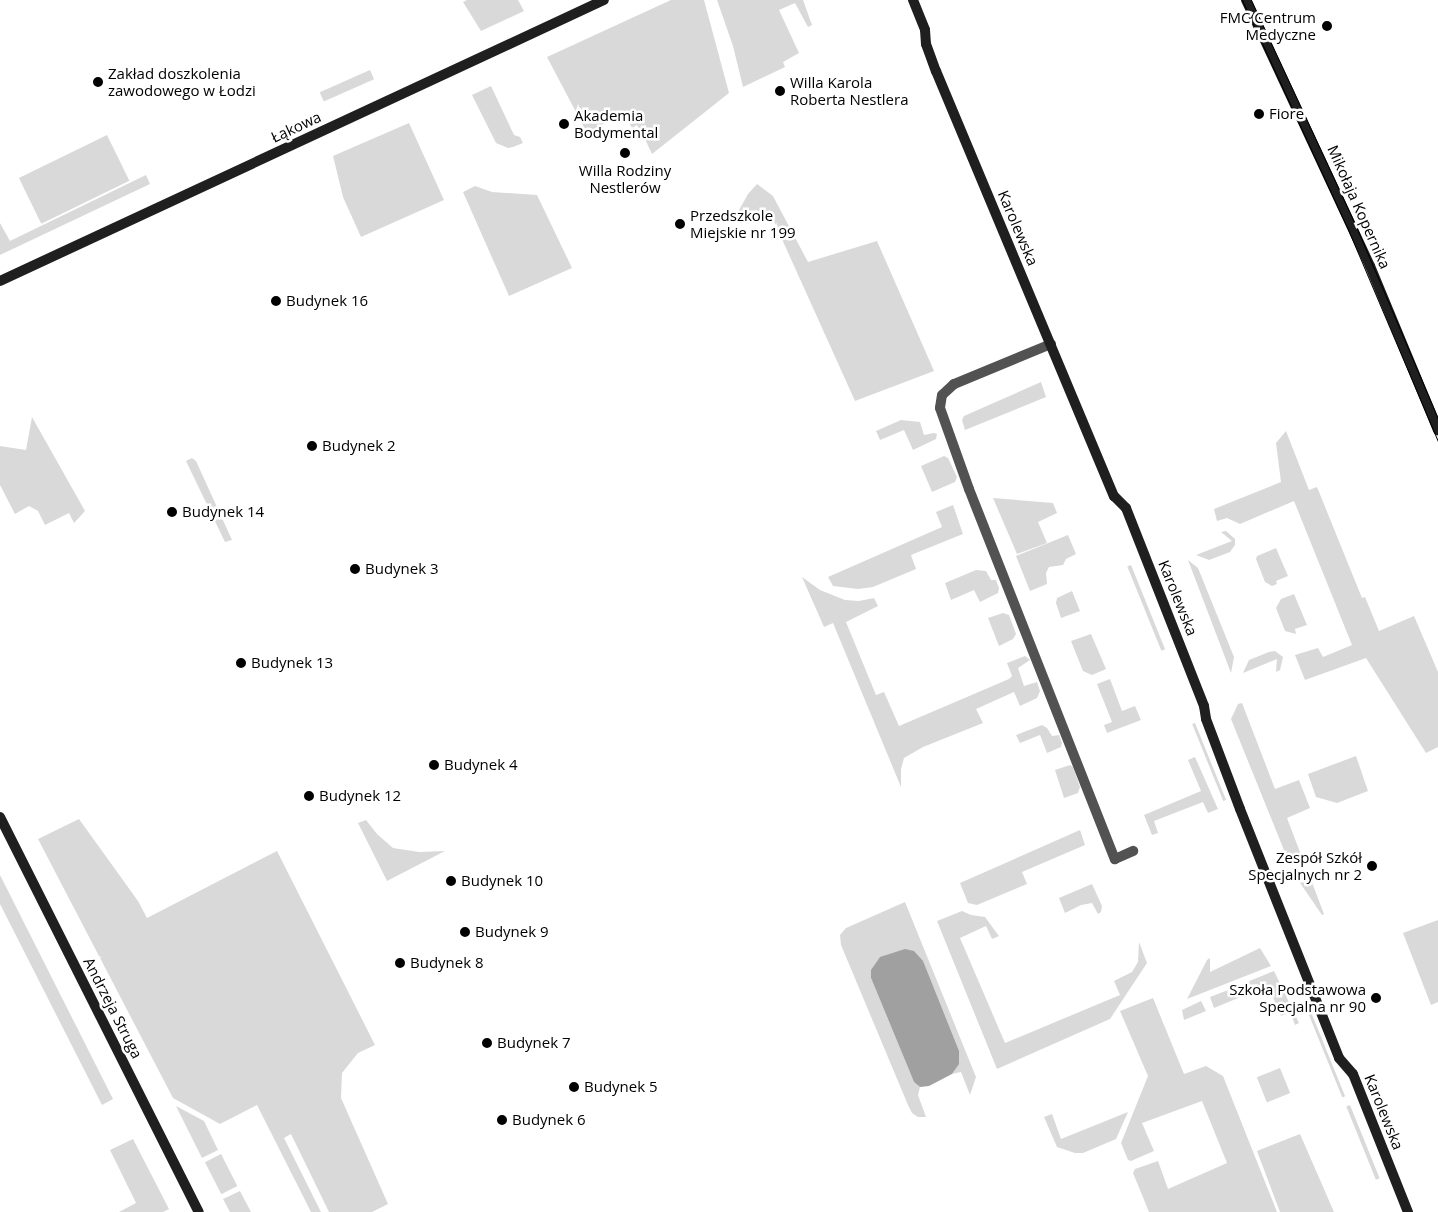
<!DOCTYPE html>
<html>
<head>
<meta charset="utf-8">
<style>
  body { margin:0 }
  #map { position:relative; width:1438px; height:1212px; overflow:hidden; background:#fff; font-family:"Open Sans",sans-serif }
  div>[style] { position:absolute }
  .green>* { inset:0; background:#d9d9d9; transform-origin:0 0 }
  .water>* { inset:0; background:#a0a0a0 }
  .street>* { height:10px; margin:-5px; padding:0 5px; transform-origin:5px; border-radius:5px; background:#525252 }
  .secondary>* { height:10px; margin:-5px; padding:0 5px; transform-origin:5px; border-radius:5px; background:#1f1f1f }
  .tram>* { height:1px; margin:-0.5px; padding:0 0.5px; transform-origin:0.5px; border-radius:0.5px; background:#000 }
  .dots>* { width:14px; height:14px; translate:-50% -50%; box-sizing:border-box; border:2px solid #fff; border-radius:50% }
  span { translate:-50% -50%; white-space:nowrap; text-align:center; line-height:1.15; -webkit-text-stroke:5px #fff; paint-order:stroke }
  .poi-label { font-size:15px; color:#000 }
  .right { translate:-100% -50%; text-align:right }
  .left { translate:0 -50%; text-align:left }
  .street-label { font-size:15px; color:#000 }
</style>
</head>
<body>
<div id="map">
  <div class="green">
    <i style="clip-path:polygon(467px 0,518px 0,524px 11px,481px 31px,463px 2px)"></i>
    <i style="clip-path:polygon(671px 0,704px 0,729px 93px,652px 154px,644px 137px,648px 134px,644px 127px,640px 130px,637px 125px,632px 128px,624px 113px,587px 133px,547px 57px)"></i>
    <i style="clip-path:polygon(717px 0,803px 0,812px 25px,808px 27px,795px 3px,779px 10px,799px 53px,783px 62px,785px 67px,743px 87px,733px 46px)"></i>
    <i style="left:370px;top:70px;width:10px;height:55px;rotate:66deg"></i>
    <i style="clip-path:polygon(491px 86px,514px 135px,520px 137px,523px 143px,513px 147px,508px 148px,496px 143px,472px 95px)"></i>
    <i style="clip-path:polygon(409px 123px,444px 200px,361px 237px,343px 197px,333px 156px)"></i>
    <i style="left:107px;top:135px;width:51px;height:98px;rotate:64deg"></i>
    <i style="clip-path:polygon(146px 175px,150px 184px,0 255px,0 223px,10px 241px)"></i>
    <i style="clip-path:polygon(757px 184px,773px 196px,808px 262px,877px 241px,934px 371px,855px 401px,772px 217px,739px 220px,739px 210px,748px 194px)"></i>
    <i style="clip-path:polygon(475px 186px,492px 192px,537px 195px,572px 268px,509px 296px,463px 192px)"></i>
    <i style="clip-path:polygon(1041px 382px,1046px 397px,965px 430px,962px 420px,964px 416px)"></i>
    <i style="clip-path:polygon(32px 417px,85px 511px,74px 523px,69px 513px,45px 525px,38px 511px,29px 506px,15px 514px,0 485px,0 446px,26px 450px)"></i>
    <i style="clip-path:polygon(901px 420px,920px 422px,924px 435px,934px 433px,937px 434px,936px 439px,913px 450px,904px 430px,880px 440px,876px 431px)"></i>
    <i style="clip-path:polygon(1286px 431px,1309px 490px,1317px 487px,1362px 598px,1365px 597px,1379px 631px,1414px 616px,1438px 672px,1438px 747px,1426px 753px,1366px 658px,1305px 680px,1295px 655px,1318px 648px,1323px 657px,1352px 645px,1294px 501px,1240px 524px,1227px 518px,1217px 521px,1214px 509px,1281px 482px,1276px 443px)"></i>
    <i style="clip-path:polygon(944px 456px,948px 458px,957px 477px,955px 482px,932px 492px,921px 466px)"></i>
    <i style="clip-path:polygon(192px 458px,196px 461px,232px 540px,225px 542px,186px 461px)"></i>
    <i style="clip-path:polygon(993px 498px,1053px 503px,1057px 513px,1038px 522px,1047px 543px,1017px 554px)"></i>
    <i style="clip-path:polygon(953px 505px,963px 534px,911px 555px,916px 569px,873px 587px,858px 589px,833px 586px,828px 577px,942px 527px,936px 512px)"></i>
    <i style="clip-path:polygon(1226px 531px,1235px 539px,1235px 545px,1230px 552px,1209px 560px,1196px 555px,1232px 541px,1221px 532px)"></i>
    <i style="clip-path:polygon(1068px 535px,1076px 554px,1066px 559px,1063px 565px,1049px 567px,1046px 573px,1047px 584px,1030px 591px,1016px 556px)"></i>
    <i style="clip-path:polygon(1276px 548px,1288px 576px,1276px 581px,1277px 584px,1272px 586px,1265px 582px,1256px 559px,1257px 556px)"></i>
    <i style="clip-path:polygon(1188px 560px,1198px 568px,1234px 657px,1231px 673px)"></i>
    <i style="left:1131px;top:565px;width:91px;height:4px;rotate:68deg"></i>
    <i style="clip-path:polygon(976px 570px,986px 571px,991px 580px,996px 580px,999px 588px,998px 593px,980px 602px,974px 590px,951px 600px,945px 583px)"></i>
    <i style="clip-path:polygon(802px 577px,820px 590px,845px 600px,859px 601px,874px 598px,878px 606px,846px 622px,876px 695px,884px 692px,899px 726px,1009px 679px,1012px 676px,1007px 663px,1025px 656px,1030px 660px,1018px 668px,1024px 686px,1037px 682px,1040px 691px,1037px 698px,1020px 706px,1014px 692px,976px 709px,983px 723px,923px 747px,904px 758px,901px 769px,901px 787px,833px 623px,824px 627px)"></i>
    <i style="clip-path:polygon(1072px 591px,1080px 611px,1061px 618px,1056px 603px,1057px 598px)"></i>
    <i style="clip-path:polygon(1294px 594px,1307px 625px,1295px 629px,1296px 634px,1285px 631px,1276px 608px,1281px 599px)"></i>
    <i style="clip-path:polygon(1003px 613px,1009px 615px,1016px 634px,1013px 639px,999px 646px,988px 618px)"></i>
    <i style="clip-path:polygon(1091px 634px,1106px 669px,1092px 675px,1083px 671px,1071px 641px)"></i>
    <i style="clip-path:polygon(1275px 651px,1283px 657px,1280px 670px,1276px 672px,1277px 659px,1243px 673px,1249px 660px,1269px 652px)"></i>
    <i style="clip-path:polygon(1110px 679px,1122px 711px,1135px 706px,1141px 720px,1107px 733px,1104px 725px,1112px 722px,1097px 684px)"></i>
    <i style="clip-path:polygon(1242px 703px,1275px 789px,1299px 780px,1310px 808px,1287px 818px,1303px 860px,1290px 865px,1231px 719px,1238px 704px)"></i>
    <i style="left:1195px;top:723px;width:83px;height:3px;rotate:68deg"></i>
    <i style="clip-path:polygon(1042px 725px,1047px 728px,1052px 736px,1059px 735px,1062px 743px,1061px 747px,1047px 753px,1040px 735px,1020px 743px,1016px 735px)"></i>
    <i style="clip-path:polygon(1356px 756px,1368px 791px,1337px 803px,1316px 797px,1308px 774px)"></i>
    <i style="clip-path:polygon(1195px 757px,1218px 809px,1208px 813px,1203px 802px,1154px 821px,1158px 833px,1152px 835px,1144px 815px,1201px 791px,1188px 760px)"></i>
    <i style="clip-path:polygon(1070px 765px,1073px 767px,1080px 787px,1078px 793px,1064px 798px,1055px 770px)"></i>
    <i style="clip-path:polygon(79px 819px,138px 901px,147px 918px,277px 851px,375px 1045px,358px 1053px,342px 1073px,341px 1098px,388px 1204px,372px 1212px,329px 1212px,291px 1134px,284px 1138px,321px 1212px,311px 1212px,257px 1105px,220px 1124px,173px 1098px,38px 839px)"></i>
    <i style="clip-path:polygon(366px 820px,377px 834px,393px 848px,419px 852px,445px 851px,387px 881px,358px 823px)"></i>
    <i style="clip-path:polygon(1080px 830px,1085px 845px,1022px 872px,1027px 884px,977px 905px,968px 903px,960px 883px)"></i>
    <i style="clip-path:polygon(1308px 872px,1324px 914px,1322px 915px,1296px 877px)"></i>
    <i style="clip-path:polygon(0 875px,113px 1099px,102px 1105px,0 904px)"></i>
    <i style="clip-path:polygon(1092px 884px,1102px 906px,1101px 912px,1098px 914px,1092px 903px,1081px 905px,1065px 913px,1059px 898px)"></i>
    <i style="clip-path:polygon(905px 902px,976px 1077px,970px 1095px,961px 1072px,952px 1074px,957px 1066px,871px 978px,914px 1082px,920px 1087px,918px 1095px,926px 1117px,918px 1117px,912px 1113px,908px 1105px,841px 945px,840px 935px,846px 928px)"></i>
    <i style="clip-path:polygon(962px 911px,971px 915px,985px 917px,999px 936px,992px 939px,986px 926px,960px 938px,1005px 1043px,1120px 995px,1114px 981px,1132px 972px,1138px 962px,1139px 942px,1147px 963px,1110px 1019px,997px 1069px,937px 921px)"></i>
    <i style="clip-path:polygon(1438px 920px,1438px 1002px,1431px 1005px,1403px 933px)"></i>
    <i style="clip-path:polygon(1260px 948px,1271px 966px,1187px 999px,1207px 960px,1210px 958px,1210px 972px)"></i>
    <i style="clip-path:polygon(1274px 971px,1299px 1023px,1295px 1025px,1290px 1012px,1281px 1016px,1268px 986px,1251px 993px,1247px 982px)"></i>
    <i style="clip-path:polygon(1236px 987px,1243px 996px,1214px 1008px,1210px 997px)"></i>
    <i style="clip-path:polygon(1153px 998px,1184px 1074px,1206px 1066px,1223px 1076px,1277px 1212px,1149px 1212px,1133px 1173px,1135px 1169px,1158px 1161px,1168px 1189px,1227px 1163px,1202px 1101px,1142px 1123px,1154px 1151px,1131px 1161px,1128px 1160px,1121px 1143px,1148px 1076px,1120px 1011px)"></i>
    <i style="clip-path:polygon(1201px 1001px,1206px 1011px,1184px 1020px,1182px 1010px)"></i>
    <i style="left:1311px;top:1012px;width:91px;height:3px;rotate:68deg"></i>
    <i style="left:1280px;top:1068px;width:27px;height:25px;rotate:68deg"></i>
    <i style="left:1350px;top:1105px;width:79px;height:4px;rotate:68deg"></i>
    <i style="clip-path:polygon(176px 1106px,204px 1121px,218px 1150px,202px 1158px)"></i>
    <i style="clip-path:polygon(1128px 1112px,1116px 1139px,1083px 1153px,1075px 1153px,1057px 1147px,1044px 1117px,1052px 1114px,1061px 1139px)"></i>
    <i style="clip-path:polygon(1300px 1134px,1334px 1212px,1280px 1212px,1257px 1151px)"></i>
    <i style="clip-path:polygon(133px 1139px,169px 1209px,163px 1212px,119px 1212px,136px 1203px,110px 1150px)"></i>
    <i style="left:221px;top:1154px;width:36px;height:18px;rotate:63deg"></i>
    <i style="clip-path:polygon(240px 1191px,251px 1212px,230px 1212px,223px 1199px)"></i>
  </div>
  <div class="water">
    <i style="clip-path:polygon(905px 949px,914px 951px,923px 961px,959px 1051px,959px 1064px,952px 1074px,929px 1086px,920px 1087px,914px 1082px,871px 978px,871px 970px,880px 957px)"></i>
  </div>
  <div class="street">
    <i style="left:1051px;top:344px;width:105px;rotate:157.6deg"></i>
    <i style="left:954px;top:384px;width:16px;rotate:137deg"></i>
    <i style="left:942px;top:395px;width:13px;rotate:99deg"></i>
    <i style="left:940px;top:408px;width:86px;rotate:70.3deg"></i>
    <i style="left:969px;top:489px;width:398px;rotate:68.5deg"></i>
    <i style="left:1115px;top:859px;width:20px;rotate:-24deg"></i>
  </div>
  <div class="secondary">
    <i style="left:913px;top:0;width:32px;rotate:68deg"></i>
    <i style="left:925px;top:30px;width:14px;rotate:86deg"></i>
    <i style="left:926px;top:44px;width:29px;rotate:70deg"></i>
    <i style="left:936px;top:71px;width:461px;rotate:67.3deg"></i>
    <i style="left:1114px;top:496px;width:17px;rotate:45deg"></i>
    <i style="left:1126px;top:508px;width:213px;rotate:68.5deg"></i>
    <i style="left:1204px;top:706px;width:13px;rotate:81deg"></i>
    <i style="left:1206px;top:719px;width:96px;rotate:69.3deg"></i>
    <i style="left:1240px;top:809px;width:268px;rotate:68.3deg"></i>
    <i style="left:1339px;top:1058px;width:21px;rotate:49deg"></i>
    <i style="left:1353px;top:1074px;width:149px;rotate:68.3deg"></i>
    <i style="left:1246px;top:0;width:293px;rotate:65deg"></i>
    <i style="left:1370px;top:266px;width:178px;rotate:67.5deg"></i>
    <i style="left:0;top:281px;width:666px;rotate:-24.95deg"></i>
    <i style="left:0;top:817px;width:442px;rotate:63.3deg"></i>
  </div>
  <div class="tram">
    <i style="left:1242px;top:0;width:250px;rotate:65.2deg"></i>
    <i style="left:1347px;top:227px;width:233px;rotate:67deg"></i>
    <i style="left:1251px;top:0;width:247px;rotate:65.1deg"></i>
    <i style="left:1355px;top:224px;width:212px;rotate:66.9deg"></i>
  </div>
  <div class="dots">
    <i style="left:1327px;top:26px;background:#000"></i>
    <i style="left:98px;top:82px;background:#000"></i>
    <i style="left:780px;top:91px;background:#000"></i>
    <i style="left:1259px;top:114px;background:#000"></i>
    <i style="left:564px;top:124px;background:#000"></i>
    <i style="left:625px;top:153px;background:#000"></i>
    <i style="left:680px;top:224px;background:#000"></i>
    <i style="left:276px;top:301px;background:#000"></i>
    <i style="left:312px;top:446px;background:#000"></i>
    <i style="left:172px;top:512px;background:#000"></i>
    <i style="left:355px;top:569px;background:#000"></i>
    <i style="left:241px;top:663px;background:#000"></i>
    <i style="left:434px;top:765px;background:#000"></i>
    <i style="left:309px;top:796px;background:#000"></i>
    <i style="left:1372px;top:866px;background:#000"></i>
    <i style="left:451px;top:881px;background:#000"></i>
    <i style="left:465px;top:932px;background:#000"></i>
    <i style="left:400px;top:963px;background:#000"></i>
    <i style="left:1376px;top:998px;background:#000"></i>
    <i style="left:487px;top:1043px;background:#000"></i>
    <i style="left:574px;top:1087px;background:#000"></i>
    <i style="left:502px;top:1120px;background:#000"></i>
  </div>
  <div class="poi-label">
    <span class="right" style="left:1316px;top:26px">FMC Centrum<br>Medyczne</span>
    <span class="left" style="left:108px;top:82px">Zakład doszkolenia<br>zawodowego w Łodzi</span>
    <span class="left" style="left:790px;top:91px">Willa Karola<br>Roberta Nestlera</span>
    <span class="left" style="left:1269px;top:114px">Fiore</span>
    <span class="left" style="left:574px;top:124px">Akademia<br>Bodymental</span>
    <span style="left:625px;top:179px">Willa Rodziny<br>Nestlerów</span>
    <span class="left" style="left:690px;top:224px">Przedszkole<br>Miejskie nr 199</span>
    <span class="left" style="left:286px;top:301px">Budynek 16</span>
    <span class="left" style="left:322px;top:446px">Budynek 2</span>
    <span class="left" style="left:182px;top:512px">Budynek 14</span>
    <span class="left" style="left:365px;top:569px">Budynek 3</span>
    <span class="left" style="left:251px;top:663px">Budynek 13</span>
    <span class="left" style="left:444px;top:765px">Budynek 4</span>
    <span class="left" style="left:319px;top:796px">Budynek 12</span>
    <span class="right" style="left:1362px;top:866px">Zespół Szkół<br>Specjalnych nr 2</span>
    <span class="left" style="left:461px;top:881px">Budynek 10</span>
    <span class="left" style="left:475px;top:932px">Budynek 9</span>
    <span class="left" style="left:410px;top:963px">Budynek 8</span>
    <span class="right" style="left:1366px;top:998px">Szkoła Podstawowa<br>Specjalna nr 90</span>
    <span class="left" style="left:497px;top:1043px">Budynek 7</span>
    <span class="left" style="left:584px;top:1087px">Budynek 5</span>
    <span class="left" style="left:512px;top:1120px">Budynek 6</span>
  </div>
  <div class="street-label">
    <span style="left:296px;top:127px;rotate:-25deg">Łąkowa</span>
    <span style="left:1359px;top:207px;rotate:66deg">Mikołaja Kopernika</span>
    <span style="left:1018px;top:228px;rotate:67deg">Karolewska</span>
    <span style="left:1178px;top:598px;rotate:68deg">Karolewska</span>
    <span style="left:113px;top:1008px;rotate:63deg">Andrzeja Struga</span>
    <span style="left:1384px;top:1112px;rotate:68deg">Karolewska</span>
  </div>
</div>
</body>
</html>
